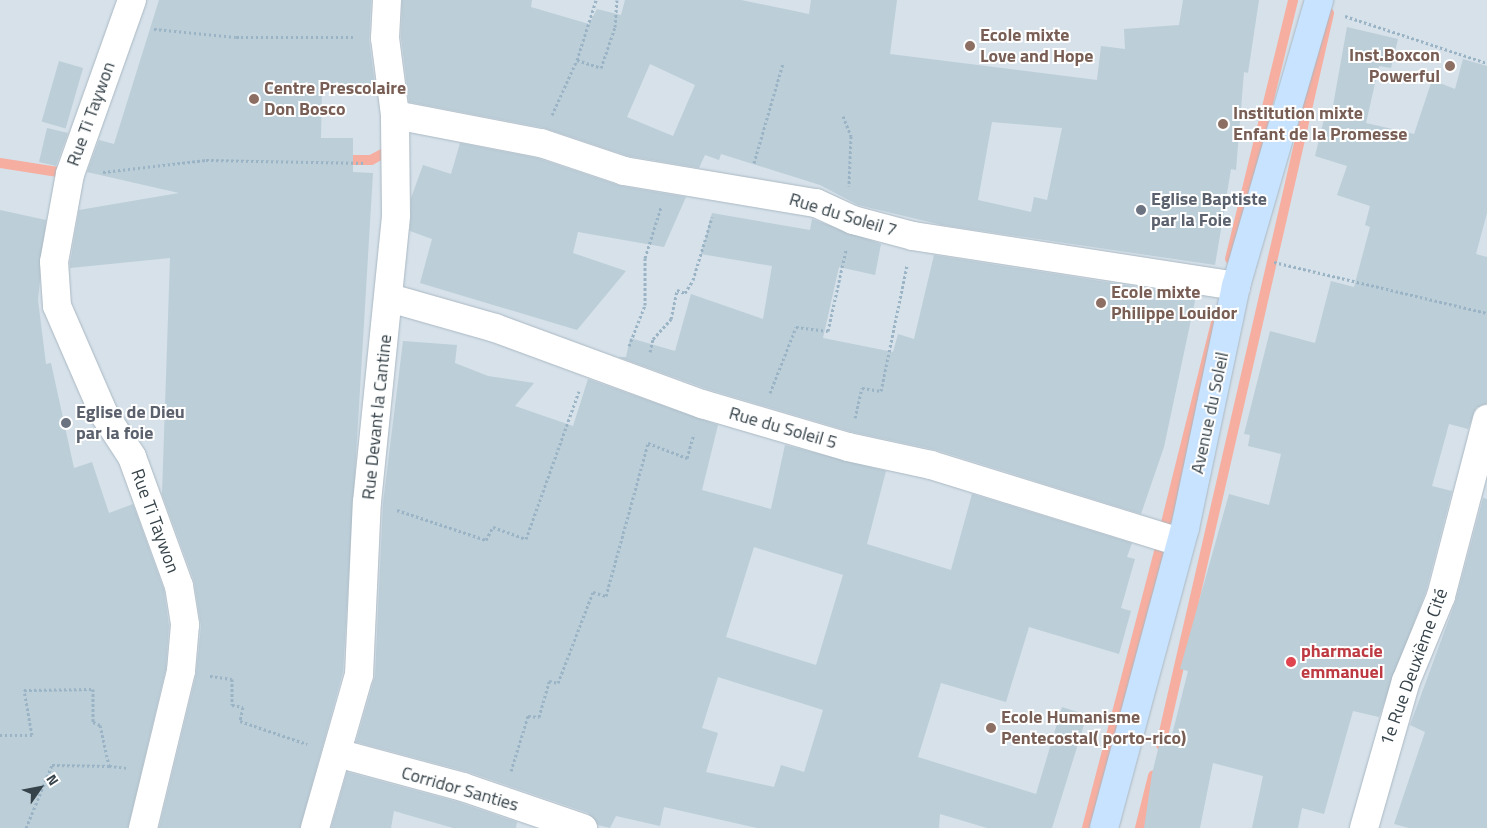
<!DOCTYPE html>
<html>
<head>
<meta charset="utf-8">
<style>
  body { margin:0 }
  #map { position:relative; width:1487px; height:828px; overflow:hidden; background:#e8eff5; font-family:"Titillium Web",sans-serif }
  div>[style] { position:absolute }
  .residential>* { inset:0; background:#d6e1ea; transform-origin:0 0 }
  .stream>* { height:10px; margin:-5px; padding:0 5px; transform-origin:5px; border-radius:5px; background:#f6aea0 }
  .building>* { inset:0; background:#bcced8; transform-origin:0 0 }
  .path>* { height:3px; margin-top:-1.5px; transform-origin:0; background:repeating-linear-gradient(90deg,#9ab4c5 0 2.5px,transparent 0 5px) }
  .roads { filter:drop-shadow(0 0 1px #aab8c2) drop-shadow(0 0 1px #aab8c2) }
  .street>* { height:28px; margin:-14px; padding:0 14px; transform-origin:14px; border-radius:14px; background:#fff }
  .secondary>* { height:28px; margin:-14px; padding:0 14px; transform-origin:14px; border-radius:14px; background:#c8e3ff }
  .dots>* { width:14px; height:14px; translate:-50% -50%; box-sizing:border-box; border:2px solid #fff; border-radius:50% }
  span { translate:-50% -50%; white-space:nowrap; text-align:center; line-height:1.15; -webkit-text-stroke:4px #fff; paint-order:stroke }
  .education-label { font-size:18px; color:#785e54; font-weight:700 }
  .left { translate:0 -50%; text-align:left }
  .right { translate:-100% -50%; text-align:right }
  .street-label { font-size:18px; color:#36434a }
  .worship-label { font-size:18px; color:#5b616d; font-weight:700 }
  .health-label { font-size:18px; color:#be3a42; font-weight:700 }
  .north { position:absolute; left:15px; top:763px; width:50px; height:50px; -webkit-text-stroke:4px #fff; paint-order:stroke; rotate:57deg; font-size:14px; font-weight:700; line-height:20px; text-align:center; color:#36434a }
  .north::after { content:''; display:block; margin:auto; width:18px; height:22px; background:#36434a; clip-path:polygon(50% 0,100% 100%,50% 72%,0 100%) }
</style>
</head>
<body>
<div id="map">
  <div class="residential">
    <i style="left:0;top:0;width:1487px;height:828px"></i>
  </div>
  <div class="stream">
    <i style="left:340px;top:160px;width:31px"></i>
    <i style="left:371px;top:160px;width:15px;rotate:-28deg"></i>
    <i style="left:0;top:163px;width:65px;rotate:8.9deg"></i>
    <i style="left:1230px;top:259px;width:267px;rotate:-76.3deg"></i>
    <i style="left:1165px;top:527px;width:211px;rotate:-76deg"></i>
    <i style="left:1161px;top:745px;width:751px;rotate:-77.07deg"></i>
    <i style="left:1087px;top:828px;width:285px;rotate:-75.4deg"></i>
    <i style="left:1140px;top:828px;width:54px;rotate:-76deg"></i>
  </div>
  <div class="building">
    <i style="clip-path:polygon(159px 0,371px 0,369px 40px,375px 85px,322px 84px,321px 138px,353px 138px,353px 172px,373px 173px,343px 672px,300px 828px,159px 828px,196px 675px,201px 626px,194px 581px,162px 494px,170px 258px,70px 268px,70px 263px,79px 210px,179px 193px,87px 172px,99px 140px,114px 144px)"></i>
    <i style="clip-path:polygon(evenodd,402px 0,532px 0,531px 7px,589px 24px,597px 9px,621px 15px,625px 0,741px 0,809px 14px,811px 0,897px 0,890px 54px,1097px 80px,1101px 46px,1125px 49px,1124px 29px,1179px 25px,1183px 0,1259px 0,1248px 73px,1244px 72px,1236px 170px,1231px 169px,1215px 265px,942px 225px,858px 205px,820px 185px,721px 154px,719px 160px,705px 155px,699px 168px,628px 156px,544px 128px,409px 102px,401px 37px,402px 0,650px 64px,695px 85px,673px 136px,627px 117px,650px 64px,402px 0,992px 122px,1062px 128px,1047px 200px,1034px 197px,1031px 212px,978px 200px,992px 122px)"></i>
    <i style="clip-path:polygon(1347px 27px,1398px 39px,1391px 68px,1379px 66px,1366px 123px,1414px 134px,1432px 80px,1455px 89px,1463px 59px,1487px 66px,1487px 213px,1476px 254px,1487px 257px,1487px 404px,1476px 408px,1468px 429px,1449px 424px,1432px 486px,1452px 491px,1426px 591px,1379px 717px,1353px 711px,1324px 814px,1302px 808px,1298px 828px,1252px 828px,1263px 776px,1213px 763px,1200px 828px,1144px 828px,1152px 774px,1162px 733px,1172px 735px,1188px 671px,1180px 669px,1229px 494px,1269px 505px,1281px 454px,1248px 446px,1250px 435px,1244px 434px,1270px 331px,1315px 343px,1331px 281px,1354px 287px,1370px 227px,1365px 225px,1370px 206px,1337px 195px,1347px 166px,1315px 156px,1325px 115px,1331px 117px)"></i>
    <i style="left:59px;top:61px;width:25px;height:63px;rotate:16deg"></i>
    <i style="clip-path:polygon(47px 128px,68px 133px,56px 166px,39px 162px)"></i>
    <i style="clip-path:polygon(460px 143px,537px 158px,621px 186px,686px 197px,664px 247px,578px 232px,573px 253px,626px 271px,577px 330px,420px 283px,432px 239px,410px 231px,411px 198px,423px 165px,451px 174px)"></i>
    <i style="clip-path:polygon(0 210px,46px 220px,38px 300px,46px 364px,51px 363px,74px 468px,92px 462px,109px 513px,133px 504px,164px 590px,169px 626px,166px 668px,128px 828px,0 828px)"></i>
    <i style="clip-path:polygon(712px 213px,810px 230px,812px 219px,881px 244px,875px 275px,839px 267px,823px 338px,893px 352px,898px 334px,914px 339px,934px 255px,1196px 296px,1164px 447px,1141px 514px,936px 450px,852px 432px,707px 389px,618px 357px,626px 357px,630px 338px,675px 351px,691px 294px,763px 319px,772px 266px,701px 254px)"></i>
    <i style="clip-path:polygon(evenodd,403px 341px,457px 345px,455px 363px,488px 376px,534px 383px,515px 406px,573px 426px,588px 379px,718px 425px,702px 490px,771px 509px,785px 445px,886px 471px,867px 544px,951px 570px,972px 494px,1132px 543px,1127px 557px,1135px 559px,1121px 608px,1131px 611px,1119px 654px,1029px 627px,1006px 702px,941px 683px,918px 757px,1036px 794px,1062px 707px,1087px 715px,1052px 828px,987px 828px,940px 814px,939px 828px,757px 828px,664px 807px,660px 826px,616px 816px,610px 828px,598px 825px,588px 813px,468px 772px,356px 742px,375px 676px,383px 503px,403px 341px,754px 547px,843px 575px,816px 665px,726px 637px,754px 547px,403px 341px,718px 677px,823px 710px,804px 772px,781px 765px,774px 787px,706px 772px,718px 733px,702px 728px,718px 677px)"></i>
    <i style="clip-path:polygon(1483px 498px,1487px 499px,1487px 828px,1409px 828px,1394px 824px,1425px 732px,1410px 725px,1456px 600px)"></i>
    <i style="clip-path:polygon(347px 772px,458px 802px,517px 822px,516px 828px,453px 828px,394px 811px,391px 828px,331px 828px)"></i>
  </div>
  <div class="path">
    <i style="left:1345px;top:16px;width:150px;rotate:18.3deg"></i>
    <i style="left:154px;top:29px;width:82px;rotate:5.6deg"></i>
    <i style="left:236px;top:37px;width:119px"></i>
    <i style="left:577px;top:60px;width:63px;rotate:-72.4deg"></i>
    <i style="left:552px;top:115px;width:60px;rotate:-65.6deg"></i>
    <i style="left:577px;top:60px;width:25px;rotate:18deg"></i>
    <i style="left:601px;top:68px;width:43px;rotate:-71.1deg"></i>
    <i style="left:615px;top:27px;width:27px;rotate:-86deg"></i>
    <i style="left:843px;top:116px;width:22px;rotate:68deg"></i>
    <i style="left:851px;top:136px;width:50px;rotate:92.3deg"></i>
    <i style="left:754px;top:163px;width:104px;rotate:-73.8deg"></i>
    <i style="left:103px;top:172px;width:104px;rotate:-6.6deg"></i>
    <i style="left:206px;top:160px;width:160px;rotate:1.1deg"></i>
    <i style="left:1274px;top:262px;width:219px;rotate:13.5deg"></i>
    <i style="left:629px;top:346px;width:44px;rotate:-68.7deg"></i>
    <i style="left:645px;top:305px;width:47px;rotate:-90deg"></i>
    <i style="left:645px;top:258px;width:53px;rotate:-72.6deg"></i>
    <i style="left:650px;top:352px;width:13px;rotate:-77deg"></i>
    <i style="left:653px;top:339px;width:27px;rotate:-48deg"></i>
    <i style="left:671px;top:319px;width:30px;rotate:-78deg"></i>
    <i style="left:677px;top:290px;width:9px;rotate:21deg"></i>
    <i style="left:685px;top:293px;width:15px;rotate:-58deg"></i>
    <i style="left:693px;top:280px;width:66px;rotate:-73.2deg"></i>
    <i style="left:770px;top:393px;width:71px;rotate:-68.5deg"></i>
    <i style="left:796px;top:327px;width:32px;rotate:7deg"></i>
    <i style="left:828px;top:331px;width:83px;rotate:-77.5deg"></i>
    <i style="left:855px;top:418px;width:31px;rotate:-77deg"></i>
    <i style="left:862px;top:388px;width:19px;rotate:9deg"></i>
    <i style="left:881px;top:391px;width:128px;rotate:-78.3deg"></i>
    <i style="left:397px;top:510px;width:94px;rotate:18.6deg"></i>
    <i style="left:486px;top:540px;width:15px;rotate:-62deg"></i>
    <i style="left:493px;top:527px;width:35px;rotate:20deg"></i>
    <i style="left:526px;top:539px;width:157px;rotate:-70.3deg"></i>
    <i style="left:210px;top:676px;width:22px;rotate:8deg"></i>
    <i style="left:232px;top:679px;width:26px;rotate:90deg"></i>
    <i style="left:232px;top:705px;width:11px;rotate:10deg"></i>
    <i style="left:243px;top:707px;width:14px;rotate:102deg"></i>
    <i style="left:240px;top:721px;width:71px;rotate:18.9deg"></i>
    <i style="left:0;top:735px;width:32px"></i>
    <i style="left:32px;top:735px;width:46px;rotate:-100.1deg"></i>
    <i style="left:24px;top:690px;width:69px;rotate:-0.8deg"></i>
    <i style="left:93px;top:689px;width:33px;rotate:90deg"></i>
    <i style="left:93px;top:722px;width:8px;rotate:23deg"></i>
    <i style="left:100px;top:725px;width:42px;rotate:77.6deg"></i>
    <i style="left:109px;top:766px;width:18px;rotate:6deg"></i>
    <i style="left:511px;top:771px;width:58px;rotate:-72.8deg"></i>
    <i style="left:528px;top:716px;width:11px;rotate:5deg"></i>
    <i style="left:539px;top:717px;width:37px;rotate:-74deg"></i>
    <i style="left:549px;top:681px;width:9px;rotate:13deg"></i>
    <i style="left:558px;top:683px;width:97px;rotate:-69deg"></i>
    <i style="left:593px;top:592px;width:14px;rotate:17deg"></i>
    <i style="left:606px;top:596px;width:159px;rotate:-74.6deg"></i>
    <i style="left:648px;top:443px;width:42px;rotate:21deg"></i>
    <i style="left:687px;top:458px;width:25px;rotate:-74deg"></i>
    <i style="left:26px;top:828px;width:68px;rotate:-67.6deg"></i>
    <i style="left:52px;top:765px;width:57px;rotate:1deg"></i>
  </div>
  <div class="roads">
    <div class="street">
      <i style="left:132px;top:0;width:185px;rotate:109.6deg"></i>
      <i style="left:70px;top:174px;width:89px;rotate:100.3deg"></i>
      <i style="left:54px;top:262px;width:44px;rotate:86.1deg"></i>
      <i style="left:57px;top:306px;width:118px;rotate:66.5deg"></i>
      <i style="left:104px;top:414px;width:51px;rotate:56.9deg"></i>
      <i style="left:132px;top:457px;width:137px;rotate:70deg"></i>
      <i style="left:179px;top:586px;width:39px;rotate:81deg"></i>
      <i style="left:185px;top:625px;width:46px;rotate:95deg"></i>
      <i style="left:181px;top:671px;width:162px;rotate:103.6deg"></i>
      <i style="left:395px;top:115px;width:149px;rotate:10.9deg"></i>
      <i style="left:541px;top:143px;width:88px;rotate:18.6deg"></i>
      <i style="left:624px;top:171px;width:195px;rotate:9.5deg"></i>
      <i style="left:816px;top:203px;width:41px;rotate:24.7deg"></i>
      <i style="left:853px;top:220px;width:62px;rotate:14.9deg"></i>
      <i style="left:913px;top:236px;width:327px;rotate:8.8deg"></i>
      <i style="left:390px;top:298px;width:109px;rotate:15.9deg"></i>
      <i style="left:495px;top:328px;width:221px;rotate:20.2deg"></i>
      <i style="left:702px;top:404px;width:152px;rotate:16.4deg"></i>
      <i style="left:848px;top:447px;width:85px;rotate:12.2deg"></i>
      <i style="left:931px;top:465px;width:261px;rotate:17.2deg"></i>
      <i style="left:337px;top:753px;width:131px;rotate:15.1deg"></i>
      <i style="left:463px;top:787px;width:127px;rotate:18.9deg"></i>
      <i style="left:315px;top:828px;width:159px;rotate:-74deg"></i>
      <i style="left:359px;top:675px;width:173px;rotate:-87.4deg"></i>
      <i style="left:367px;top:502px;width:288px;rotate:-84.2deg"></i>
      <i style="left:396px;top:215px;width:100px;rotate:-90.6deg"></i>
      <i style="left:395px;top:115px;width:78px;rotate:-97.4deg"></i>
      <i style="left:385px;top:38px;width:38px;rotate:-87deg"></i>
      <i style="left:1364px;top:828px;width:153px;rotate:-74.1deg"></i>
      <i style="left:1406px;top:681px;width:92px;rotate:-67.6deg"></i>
      <i style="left:1441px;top:596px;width:183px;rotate:-75.4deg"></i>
    </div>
    <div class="secondary">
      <i style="left:1104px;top:828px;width:311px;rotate:-74.9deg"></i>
      <i style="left:1185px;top:528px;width:247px;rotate:-78.1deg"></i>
      <i style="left:1236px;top:286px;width:298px;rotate:-73.8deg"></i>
    </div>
  </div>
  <div class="dots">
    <i style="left:970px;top:46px;background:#8d6e63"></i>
    <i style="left:1450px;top:66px;background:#8d6e63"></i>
    <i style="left:254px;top:99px;background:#8d6e63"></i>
    <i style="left:1223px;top:124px;background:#8d6e63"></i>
    <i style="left:1141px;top:210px;background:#6b7280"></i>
    <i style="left:1101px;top:303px;background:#8d6e63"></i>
    <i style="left:66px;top:423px;background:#6b7280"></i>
    <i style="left:1291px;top:662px;background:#e0444e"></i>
    <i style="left:991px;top:728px;background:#8d6e63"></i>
  </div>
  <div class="education-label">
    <span class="left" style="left:980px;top:46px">Ecole mixte<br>Love and Hope</span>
    <span class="right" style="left:1440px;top:66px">Inst.Boxcon<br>Powerful</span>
    <span class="left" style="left:264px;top:99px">Centre Prescolaire<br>Don Bosco</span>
    <span class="left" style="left:1233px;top:124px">Institution mixte<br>Enfant de la Promesse</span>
    <span class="left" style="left:1111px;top:303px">Ecole mixte<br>Philippe Louidor</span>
    <span class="left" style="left:1001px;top:728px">Ecole Humanisme<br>Pentecostal( porto-rico)</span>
  </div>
  <div class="street-label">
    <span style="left:91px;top:114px;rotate:-70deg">Rue Ti Taywon</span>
    <span style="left:843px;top:215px;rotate:17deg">Rue du Soleil 7</span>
    <span style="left:1210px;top:413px;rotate:-78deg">Avenue du Soleil</span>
    <span style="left:377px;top:417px;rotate:-84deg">Rue Devant la Cantine</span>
    <span style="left:783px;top:428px;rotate:16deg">Rue du Soleil 5</span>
    <span style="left:155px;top:521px;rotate:70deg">Rue Ti Taywon</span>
    <span style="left:1414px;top:667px;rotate:-70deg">1e Rue Deuxième Cité</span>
    <span style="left:460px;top:789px;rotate:16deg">Corridor Santies</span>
  </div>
  <div class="worship-label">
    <span class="left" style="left:1151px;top:210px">Eglise Baptiste<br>par la Foie</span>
    <span class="left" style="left:76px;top:423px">Eglise de Dieu<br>par la foie</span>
  </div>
  <div class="health-label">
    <span class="left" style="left:1301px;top:662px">pharmacie<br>emmanuel</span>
  </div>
  <div class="north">N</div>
</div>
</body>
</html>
